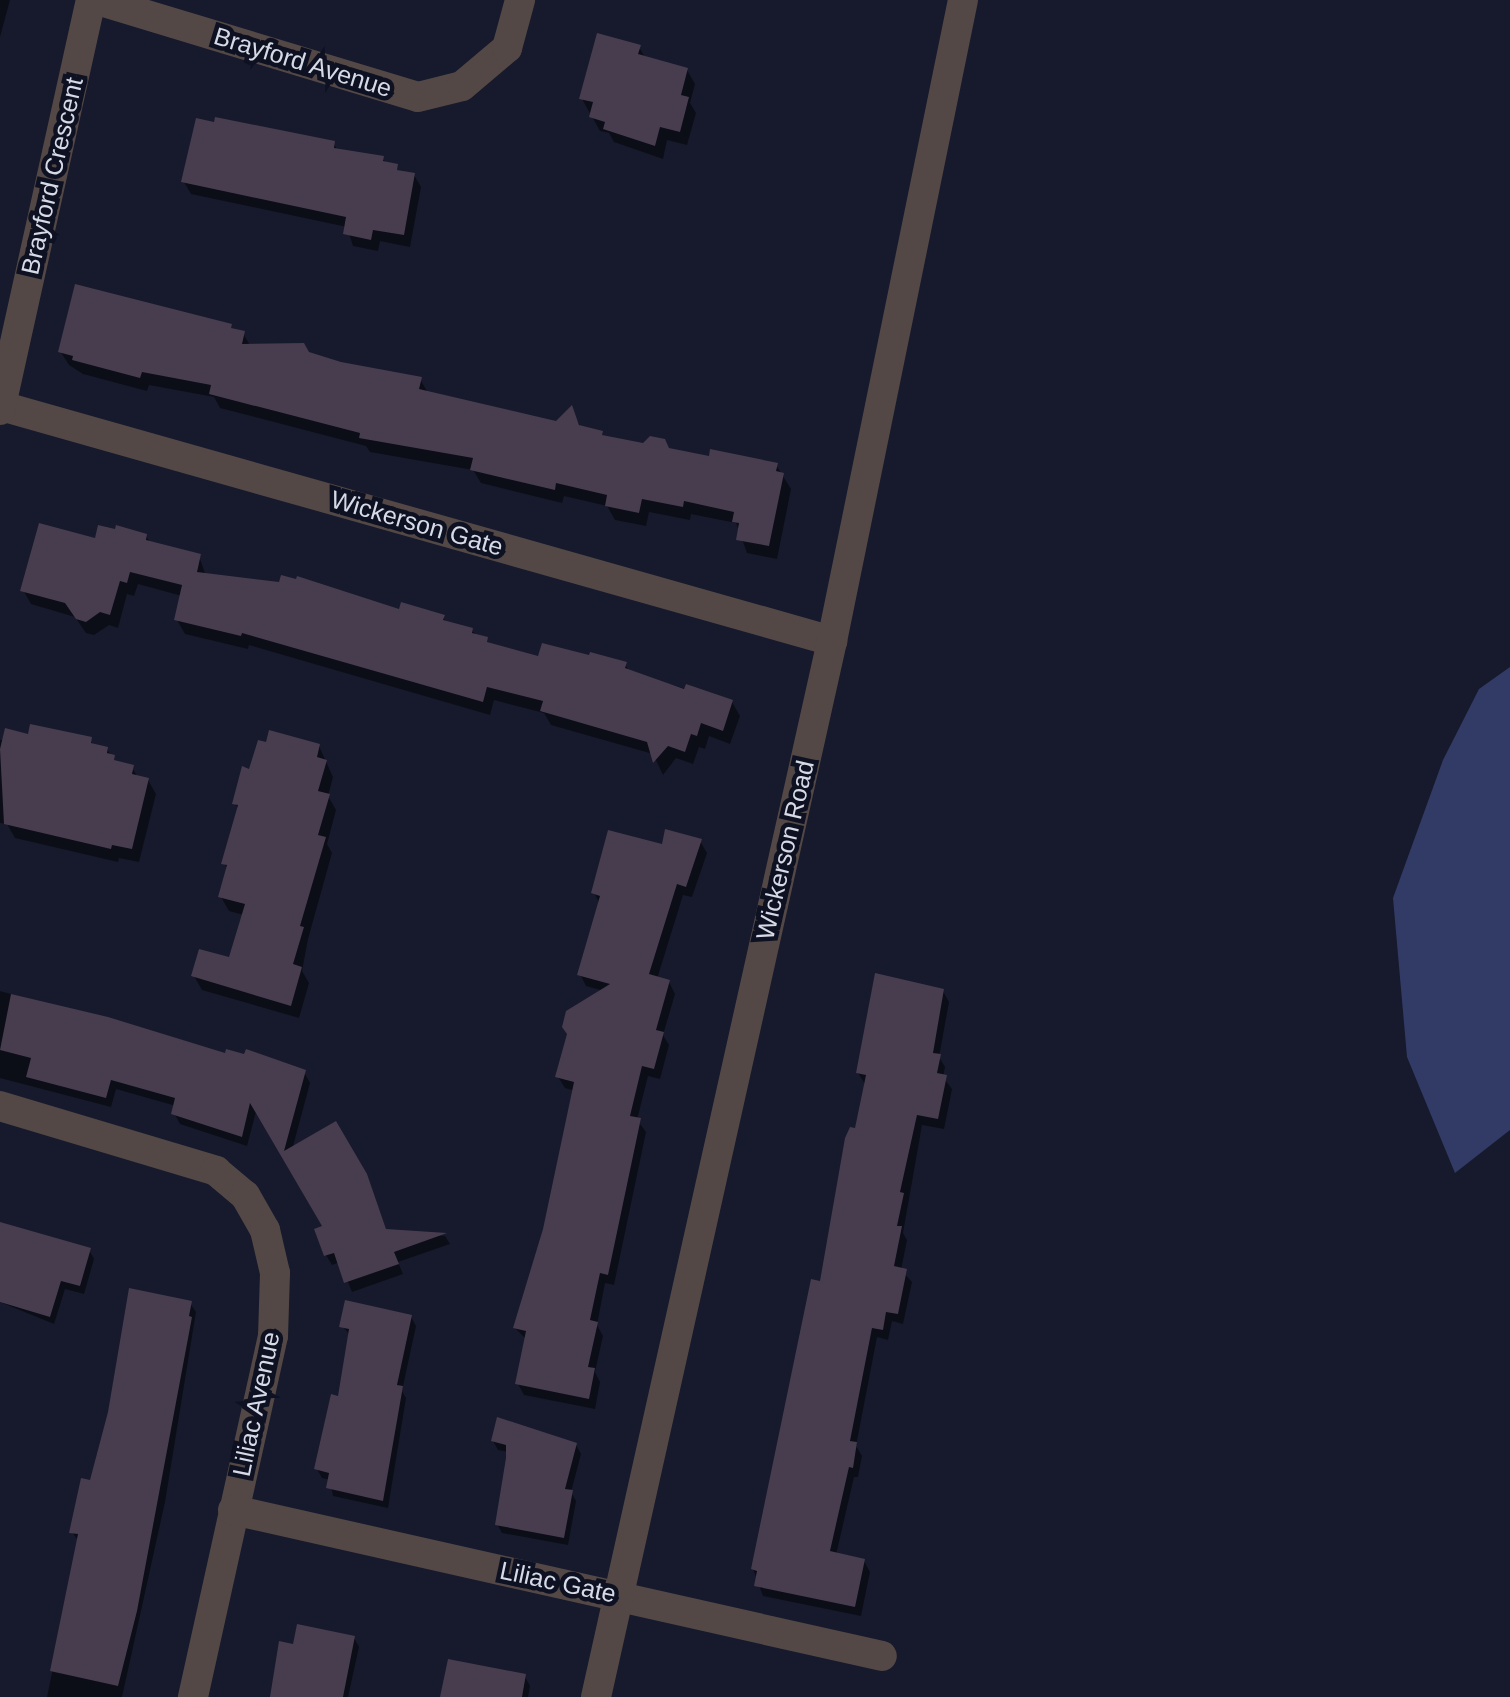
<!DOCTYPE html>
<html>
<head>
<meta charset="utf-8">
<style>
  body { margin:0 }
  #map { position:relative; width:1510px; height:1697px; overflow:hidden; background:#161a2c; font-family:Arial,sans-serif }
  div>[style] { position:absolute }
  .green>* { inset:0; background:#313b65 }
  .shadow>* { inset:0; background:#0007 }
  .building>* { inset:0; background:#483c4f }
  .street>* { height:30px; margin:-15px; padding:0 15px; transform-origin:15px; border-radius:15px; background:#534846 }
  span { translate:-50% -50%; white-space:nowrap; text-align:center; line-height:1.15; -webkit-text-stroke:9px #0d1122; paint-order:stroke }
  .street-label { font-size:25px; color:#d6dae6 }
</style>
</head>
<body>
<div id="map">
  <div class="green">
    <i style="clip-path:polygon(1510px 667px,1510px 1130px,1455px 1173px,1407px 1057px,1393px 898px,1443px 760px,1479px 689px)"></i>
  </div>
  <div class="shadow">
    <i style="clip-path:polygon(0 0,10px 0,0 37px)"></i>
    <i style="clip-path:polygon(639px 47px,646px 59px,687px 70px,695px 84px,690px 103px,696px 113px,687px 145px,667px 140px,663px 159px,614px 142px,609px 133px,600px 131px,582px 99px)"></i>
    <i style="clip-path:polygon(334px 144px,338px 151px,382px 159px,401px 173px,414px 175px,421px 187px,410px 247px,380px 241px,378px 251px,353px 246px,347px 227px,191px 194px,184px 182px)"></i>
    <i style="clip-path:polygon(233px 331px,243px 333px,251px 347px,420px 379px,428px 393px,557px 423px,572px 409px,581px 428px,604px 437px,710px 459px,776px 465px,791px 489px,777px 559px,747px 553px,736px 523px,691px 514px,690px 520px,649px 512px,646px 526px,615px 520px,607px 506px,564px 496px,562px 503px,481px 483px,473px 470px,370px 452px,366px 446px,220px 408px,214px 397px,149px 385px,147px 391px,83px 374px,69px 365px,60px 351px)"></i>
    <i style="clip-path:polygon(146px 536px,151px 544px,199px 556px,206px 576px,443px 617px,447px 624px,471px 630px,490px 646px,540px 659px,625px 664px,630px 673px,732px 702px,740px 716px,730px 744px,709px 736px,705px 749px,699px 747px,693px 764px,676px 758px,663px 775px,653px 754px,551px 725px,544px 713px,494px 700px,490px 715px,249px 645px,248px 649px,185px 634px,177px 620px,182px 596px,138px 584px,134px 596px,127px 594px,118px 628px,109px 625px,94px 635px,86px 633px,75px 617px,31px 604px,23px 590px,97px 541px)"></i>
    <i style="clip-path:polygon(30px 737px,90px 740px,95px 747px,107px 749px,117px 764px,132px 767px,138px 778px,148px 780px,156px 794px,139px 862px,119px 858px,118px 862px,15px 838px,7px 824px,0 823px,0 740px)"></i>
    <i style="clip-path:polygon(319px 746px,333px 777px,328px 796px,336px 810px,327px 844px,332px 853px,308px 939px,302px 971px,309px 983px,299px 1018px,202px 990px,194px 976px,231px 960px,244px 915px,229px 911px,221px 897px,228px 870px,224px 863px,239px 811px,235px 803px,251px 772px)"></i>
    <i style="clip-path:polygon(700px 841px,707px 853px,692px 897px,683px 895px,657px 979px,669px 982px,675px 994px,663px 1035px,669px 1045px,660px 1079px,648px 1076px,637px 1120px,646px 1132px,614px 1285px,605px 1283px,597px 1325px,603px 1336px,595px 1372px,600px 1382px,595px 1409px,524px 1395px,518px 1384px,527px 1340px,515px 1328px,546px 1230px,575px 1091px,565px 1088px,558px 1077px,604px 991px,586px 986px,580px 974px,600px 904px,594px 893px,663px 847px)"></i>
    <i style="clip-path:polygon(0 991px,227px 1056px,304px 1072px,310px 1083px,292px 1150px,371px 1187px,387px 1232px,445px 1236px,450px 1244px,398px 1262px,403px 1274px,352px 1292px,340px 1262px,332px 1265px,326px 1255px,326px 1228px,257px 1108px,247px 1146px,180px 1124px,174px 1113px,176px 1106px,116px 1089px,111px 1107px,0 1078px)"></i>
    <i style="clip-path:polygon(943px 991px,949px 1002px,939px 1057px,945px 1067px,943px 1077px,952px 1089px,944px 1129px,922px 1125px,903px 1233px,907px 1240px,901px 1270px,912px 1282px,903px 1324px,892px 1321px,888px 1340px,877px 1337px,856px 1446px,862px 1456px,858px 1477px,854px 1477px,836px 1555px,864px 1561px,870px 1572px,861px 1616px,763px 1596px,753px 1569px,857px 1131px,865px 1084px,858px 1073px)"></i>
    <i style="clip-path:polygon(0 1225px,89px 1250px,94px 1259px,84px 1294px,65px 1289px,54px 1324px,0 1302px)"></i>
    <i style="clip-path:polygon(190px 1303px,196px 1312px,165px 1502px,122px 1697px,47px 1697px,79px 1542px,72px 1532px,92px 1483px)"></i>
    <i style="clip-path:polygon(411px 1317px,416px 1326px,402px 1391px,406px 1398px,388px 1508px,333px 1496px,330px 1480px,322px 1478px,317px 1469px,340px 1399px,351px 1336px,342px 1326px)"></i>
    <i style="clip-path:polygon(493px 1441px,576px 1445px,581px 1454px,571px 1492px,576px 1501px,568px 1545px,502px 1533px,497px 1524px,509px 1452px,498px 1450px)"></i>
    <i style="clip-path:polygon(354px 1638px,359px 1647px,348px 1697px,272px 1697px,295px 1646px)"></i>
    <i style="clip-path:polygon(525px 1677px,530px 1686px,528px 1697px,443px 1697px)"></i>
  </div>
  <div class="building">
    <i style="clip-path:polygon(597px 33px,641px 45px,638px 54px,688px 68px,681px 95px,689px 97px,680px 132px,660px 127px,655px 146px,603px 129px,605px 122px,589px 117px,593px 102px,579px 99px)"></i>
    <i style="clip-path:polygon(215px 117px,335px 141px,334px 148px,384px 156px,383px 161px,398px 164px,397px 170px,415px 173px,404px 235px,373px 230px,371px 240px,343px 234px,346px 217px,181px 182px,196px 118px,214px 122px)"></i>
    <i style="clip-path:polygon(75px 284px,232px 324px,231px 328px,245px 331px,242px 344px,304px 343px,309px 352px,341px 362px,422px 377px,419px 389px,556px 421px,572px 405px,579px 425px,603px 431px,602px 435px,643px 443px,650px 436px,665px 439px,669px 448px,709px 456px,710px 449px,778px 463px,776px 471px,784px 473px,769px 546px,736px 540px,739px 523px,732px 522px,734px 512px,684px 501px,683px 507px,642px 499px,639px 513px,605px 506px,607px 495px,556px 483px,555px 490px,470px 470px,473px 458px,359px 438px,360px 433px,209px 394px,211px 385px,142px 372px,140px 378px,72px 360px,73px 356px,58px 352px)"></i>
    <i style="clip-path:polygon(39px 523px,95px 538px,98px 525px,115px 529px,116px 525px,147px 534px,146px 540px,201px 554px,197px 572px,279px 582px,281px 575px,296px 579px,297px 576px,399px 609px,401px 602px,445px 615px,443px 620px,473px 628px,472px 633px,488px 637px,487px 642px,538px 656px,542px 643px,589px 655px,590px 652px,627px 662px,625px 668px,684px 689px,686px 684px,733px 700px,723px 731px,701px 723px,697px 736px,691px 734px,685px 752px,668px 746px,653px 763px,647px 742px,540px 711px,543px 701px,487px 687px,483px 702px,242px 633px,241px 636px,174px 620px,182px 585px,130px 572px,127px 583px,120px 581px,110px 615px,100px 612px,86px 622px,76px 619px,65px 603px,20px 591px)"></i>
    <i style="clip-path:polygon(30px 724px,92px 737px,91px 743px,108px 747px,107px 753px,115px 755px,114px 760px,134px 765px,132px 774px,149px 778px,132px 849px,112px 845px,111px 849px,4px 824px,0 749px,5px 728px,28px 734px)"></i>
    <i style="clip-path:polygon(269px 730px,320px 744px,317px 757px,327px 760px,318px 791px,330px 794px,318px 835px,326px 837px,300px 926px,304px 927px,293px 964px,302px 967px,291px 1006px,191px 976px,199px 949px,229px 957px,245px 904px,218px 897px,227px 865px,221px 864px,238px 805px,232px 804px,242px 766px,249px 769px,258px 740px,266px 742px)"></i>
    <i style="clip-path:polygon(665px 829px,702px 839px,686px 887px,677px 884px,649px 974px,670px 980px,656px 1030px,664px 1032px,654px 1069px,642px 1066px,630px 1116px,641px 1118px,608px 1275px,600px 1273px,590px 1320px,598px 1322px,588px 1367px,595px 1368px,589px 1399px,515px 1384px,526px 1331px,513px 1328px,543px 1229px,574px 1082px,555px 1077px,567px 1034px,562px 1027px,566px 1011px,610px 984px,577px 975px,600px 896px,591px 893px,608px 830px,662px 844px)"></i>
    <i style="clip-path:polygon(875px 973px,944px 989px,933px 1053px,941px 1054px,937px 1073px,947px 1075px,938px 1119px,917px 1115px,900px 1192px,904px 1193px,897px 1226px,902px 1226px,894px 1266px,907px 1269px,898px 1314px,886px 1312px,883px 1330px,872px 1328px,850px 1441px,857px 1442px,853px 1468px,849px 1467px,830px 1551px,865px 1559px,855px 1607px,754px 1586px,757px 1571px,751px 1569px,811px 1279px,820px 1281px,845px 1138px,850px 1127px,855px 1128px,866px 1075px,856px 1073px)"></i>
    <i style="clip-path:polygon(11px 994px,108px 1017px,225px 1053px,226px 1049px,244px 1054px,246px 1049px,306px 1070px,284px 1151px,336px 1121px,367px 1174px,386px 1229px,447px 1233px,394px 1252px,399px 1264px,344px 1283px,334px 1253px,324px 1256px,314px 1229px,322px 1226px,250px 1103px,242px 1137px,171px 1114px,175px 1098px,111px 1080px,106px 1098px,26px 1077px,31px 1058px,0 1050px)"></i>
    <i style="clip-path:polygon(0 1222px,91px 1248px,80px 1286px,61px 1281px,50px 1317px,0 1302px)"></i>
    <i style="clip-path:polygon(129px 1288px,192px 1301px,189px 1316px,192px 1317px,137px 1611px,118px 1686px,50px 1671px,78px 1534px,69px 1533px,81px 1478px,90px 1480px,108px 1412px)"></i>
    <i style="clip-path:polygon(345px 1300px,412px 1315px,397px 1385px,403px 1386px,383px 1501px,326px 1488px,329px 1473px,314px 1469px,331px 1394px,338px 1396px,349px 1329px,339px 1327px)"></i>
    <i style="clip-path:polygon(497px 1417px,577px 1443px,565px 1489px,573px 1490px,564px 1538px,495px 1525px,506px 1458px,506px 1445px,491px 1441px)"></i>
    <i style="clip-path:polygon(297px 1624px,355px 1636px,343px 1697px,270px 1697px,279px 1641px,293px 1644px)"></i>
    <i style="clip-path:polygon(448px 1659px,526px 1674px,522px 1697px,440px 1697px)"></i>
  </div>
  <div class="street">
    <i style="left:97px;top:0;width:335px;rotate:16.8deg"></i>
    <i style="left:418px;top:97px;width:45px;rotate:-14deg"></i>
    <i style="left:462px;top:86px;width:59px;rotate:-40.2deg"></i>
    <i style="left:507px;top:48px;width:50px;rotate:-74.8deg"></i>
    <i style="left:1px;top:406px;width:864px;rotate:15.79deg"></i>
    <i style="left:0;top:410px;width:420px;rotate:-77.5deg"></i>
    <i style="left:0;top:1106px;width:226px;rotate:16.7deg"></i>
    <i style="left:216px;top:1171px;width:38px;rotate:40deg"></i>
    <i style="left:245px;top:1195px;width:40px;rotate:60.3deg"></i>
    <i style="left:265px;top:1230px;width:44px;rotate:76.9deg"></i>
    <i style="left:275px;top:1273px;width:63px;rotate:91.8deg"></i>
    <i style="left:273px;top:1336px;width:370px;rotate:102.5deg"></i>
    <i style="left:233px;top:1510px;width:665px;rotate:12.68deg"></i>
    <i style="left:596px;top:1697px;width:1082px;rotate:-77.4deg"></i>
    <i style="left:832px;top:641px;width:654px;rotate:-78.45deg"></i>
  </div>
  <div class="street-label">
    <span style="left:303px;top:62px;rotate:17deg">Brayford Avenue</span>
    <span style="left:52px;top:176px;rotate:-77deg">Brayford Crescent</span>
    <span style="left:417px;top:523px;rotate:16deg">Wickerson Gate</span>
    <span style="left:785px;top:850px;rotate:-77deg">Wickerson Road</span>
    <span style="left:256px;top:1404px;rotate:-78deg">Liliac Avenue</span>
    <span style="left:558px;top:1582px;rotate:12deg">Liliac Gate</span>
  </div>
</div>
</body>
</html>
